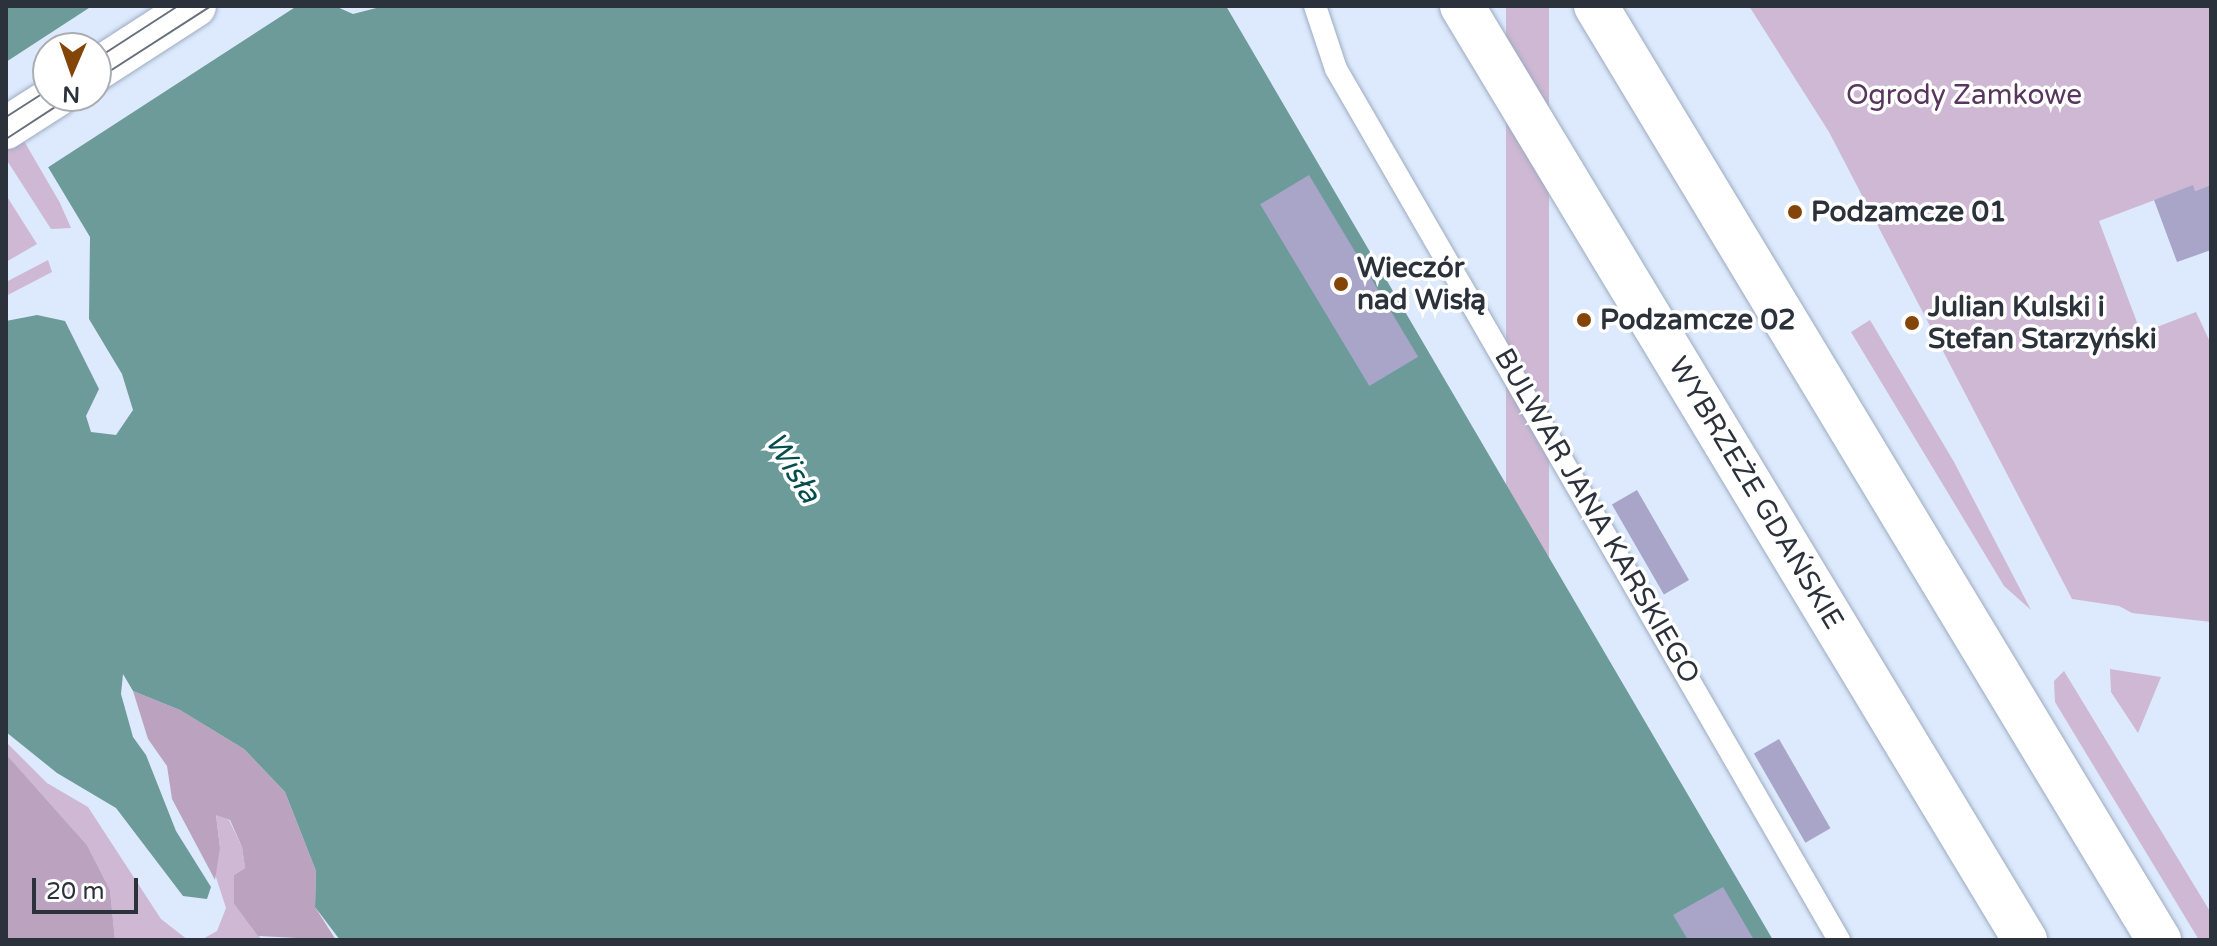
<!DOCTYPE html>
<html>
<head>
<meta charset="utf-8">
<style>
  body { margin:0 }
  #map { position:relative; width:2217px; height:946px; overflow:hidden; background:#ddeafd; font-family:"Varela Round",sans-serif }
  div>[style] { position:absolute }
  .green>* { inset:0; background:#cfb8d3; transform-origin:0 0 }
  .forest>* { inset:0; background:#bba3c0 }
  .water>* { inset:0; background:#6d9b9a }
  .pier>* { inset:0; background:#ddeafd }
  .building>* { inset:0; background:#a8a5c8; transform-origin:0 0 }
  .roads { filter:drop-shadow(0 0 2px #9cabc1) drop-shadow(0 0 2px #9cabc1) }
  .pedestrian>* { height:22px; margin:-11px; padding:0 11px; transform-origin:11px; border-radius:11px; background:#fff }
  .secondary>* { height:42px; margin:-21px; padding:0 21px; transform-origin:21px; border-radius:21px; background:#fff }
  .primary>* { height:44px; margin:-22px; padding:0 22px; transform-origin:22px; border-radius:22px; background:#fff }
  .tram>* { height:2px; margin:-1px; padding:0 1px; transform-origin:1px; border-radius:1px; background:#68707c }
  .dots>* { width:22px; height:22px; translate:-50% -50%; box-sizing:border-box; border:4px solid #fff; border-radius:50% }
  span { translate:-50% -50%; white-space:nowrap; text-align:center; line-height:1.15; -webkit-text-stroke:7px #fff; paint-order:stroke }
  .park-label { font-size:28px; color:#58365f }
  .poi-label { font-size:28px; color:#2c323b; font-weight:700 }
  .left { translate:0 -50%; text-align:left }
  .street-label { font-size:28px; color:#2c323b }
  .water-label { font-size:30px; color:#034d4d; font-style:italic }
  .frame { position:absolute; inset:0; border:8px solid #2c323b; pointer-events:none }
  .north { position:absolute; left:32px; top:32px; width:80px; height:80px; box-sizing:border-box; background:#fff; border:2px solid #abadb1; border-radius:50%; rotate:182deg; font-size:22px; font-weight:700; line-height:32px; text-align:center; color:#2c323b }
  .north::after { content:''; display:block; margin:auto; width:28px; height:36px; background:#844509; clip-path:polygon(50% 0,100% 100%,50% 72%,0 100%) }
  .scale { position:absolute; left:32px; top:878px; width:106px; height:36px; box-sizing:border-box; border:4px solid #2c323b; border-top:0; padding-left:10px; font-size:24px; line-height:28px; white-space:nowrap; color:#2c323b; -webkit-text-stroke:6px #fff; paint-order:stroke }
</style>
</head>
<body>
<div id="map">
  <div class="green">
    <i style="left:1506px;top:6px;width:43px;height:1091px"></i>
    <i style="clip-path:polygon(1749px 6px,2211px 6px,2211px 185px,2195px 191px,2192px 186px,2099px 221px,2141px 333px,2196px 312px,2211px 344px,2211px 622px,2132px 613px,2119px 606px,2072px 599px,1829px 132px)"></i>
    <i style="clip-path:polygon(6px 110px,60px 203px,71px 228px,51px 229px,6px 159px)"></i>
    <i style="clip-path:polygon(6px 195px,37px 244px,6px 262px)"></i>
    <i style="clip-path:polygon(48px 260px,52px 272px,6px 296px,6px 282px)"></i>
    <i style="clip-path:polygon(1870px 320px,1954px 462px,2031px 610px,2004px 586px,1851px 332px)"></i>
    <i style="clip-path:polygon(2110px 669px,2161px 677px,2138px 733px,2111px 692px)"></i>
    <i style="clip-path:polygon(2064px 671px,2211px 913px,2211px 940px,2199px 940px,2055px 702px,2054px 681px)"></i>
    <i style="clip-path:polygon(6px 742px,47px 783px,88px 807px,161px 919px,188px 940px,115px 940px,110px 890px,87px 845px,6px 754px)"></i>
    <i style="clip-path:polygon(216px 814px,229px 820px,242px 847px,245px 868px,234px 875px,234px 904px,262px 940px,201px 940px,217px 931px,226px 908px,213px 868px,220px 848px)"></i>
  </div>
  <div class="forest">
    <i style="clip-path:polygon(133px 691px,180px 710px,244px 749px,285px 792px,316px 871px,315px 907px,336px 940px,258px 936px,234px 904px,234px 875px,245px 868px,242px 847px,230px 820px,216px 815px,220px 848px,215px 880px,172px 799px,167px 766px,148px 739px)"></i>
    <i style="clip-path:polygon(6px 754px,87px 845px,110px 890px,115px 940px,6px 940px)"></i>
  </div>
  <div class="water">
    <i style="clip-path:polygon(evenodd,6px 6px,335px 6px,353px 14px,384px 6px,1226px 6px,1773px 940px,340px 940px,315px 907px,316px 871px,285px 792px,244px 749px,180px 710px,133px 691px,123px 674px,121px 694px,133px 737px,146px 755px,176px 831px,211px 887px,207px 899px,183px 896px,116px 808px,57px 773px,6px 732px,6px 321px,37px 315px,65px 321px,99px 389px,86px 416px,91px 432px,116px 435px,133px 410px,122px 374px,89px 319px,90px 237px,6px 97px,6px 6px,48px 48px,96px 48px,96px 96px,48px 96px,48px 48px)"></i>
  </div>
  <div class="pier">
    <i style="clip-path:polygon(evenodd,92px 6px,297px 6px,47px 168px,6px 104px,6px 62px,92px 6px,48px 48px,96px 48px,96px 96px,48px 96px,48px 48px)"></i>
  </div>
  <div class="building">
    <i style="left:1309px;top:175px;width:212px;height:57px;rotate:59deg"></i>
    <i style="clip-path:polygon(2193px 185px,2195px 191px,2211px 185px,2211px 250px,2177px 262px,2154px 200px)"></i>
    <i style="left:1637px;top:490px;width:104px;height:29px;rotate:60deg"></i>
    <i style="left:1779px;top:739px;width:103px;height:29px;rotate:60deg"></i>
    <i style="clip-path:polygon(1723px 887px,1754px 940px,1688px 940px,1673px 915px)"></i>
  </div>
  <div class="roads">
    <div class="pedestrian">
      <i style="left:1315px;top:6px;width:66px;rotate:71.6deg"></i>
      <i style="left:1336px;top:69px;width:1006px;rotate:59.99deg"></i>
    </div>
    <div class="secondary">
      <i style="left:96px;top:70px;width:118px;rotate:-32.9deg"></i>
      <i style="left:6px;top:128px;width:59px;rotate:-32.6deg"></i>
    </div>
    <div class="primary">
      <i style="left:1462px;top:6px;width:1091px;rotate:58.92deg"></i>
      <i style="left:1596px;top:6px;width:1091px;rotate:58.92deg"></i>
    </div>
  </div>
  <div class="tram">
    <i style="left:96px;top:59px;width:98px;rotate:-32.9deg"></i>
    <i style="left:96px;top:80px;width:137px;rotate:-32.8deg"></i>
    <i style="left:6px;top:117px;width:50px;rotate:-32.7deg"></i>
    <i style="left:6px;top:139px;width:79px;rotate:-33.1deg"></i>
  </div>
  <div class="dots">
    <i style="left:1795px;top:212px;background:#844509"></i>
    <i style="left:1341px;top:284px;background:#844509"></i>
    <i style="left:1584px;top:320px;background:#844509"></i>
    <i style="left:1912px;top:323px;background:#844509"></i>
  </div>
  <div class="park-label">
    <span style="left:1964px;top:95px">Ogrody Zamkowe</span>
  </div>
  <div class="poi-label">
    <span class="left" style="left:1811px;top:212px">Podzamcze 01</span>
    <span class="left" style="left:1357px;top:284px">Wieczór<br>nad Wisłą</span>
    <span class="left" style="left:1928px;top:323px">Julian Kulski i<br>Stefan Starzyński</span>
    <span class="left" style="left:1600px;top:320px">Podzamcze 02</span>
  </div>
  <div class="street-label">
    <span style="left:1756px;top:493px;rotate:59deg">WYBRZEŻE GDAŃSKIE</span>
    <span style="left:1597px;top:516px;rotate:60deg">BULWAR JANA KARSKIEGO</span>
  </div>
  <div class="water-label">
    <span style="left:792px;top:468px;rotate:58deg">Wisła</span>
  </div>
  <div class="frame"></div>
  <div class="north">N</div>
  <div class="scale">20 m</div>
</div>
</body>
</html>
